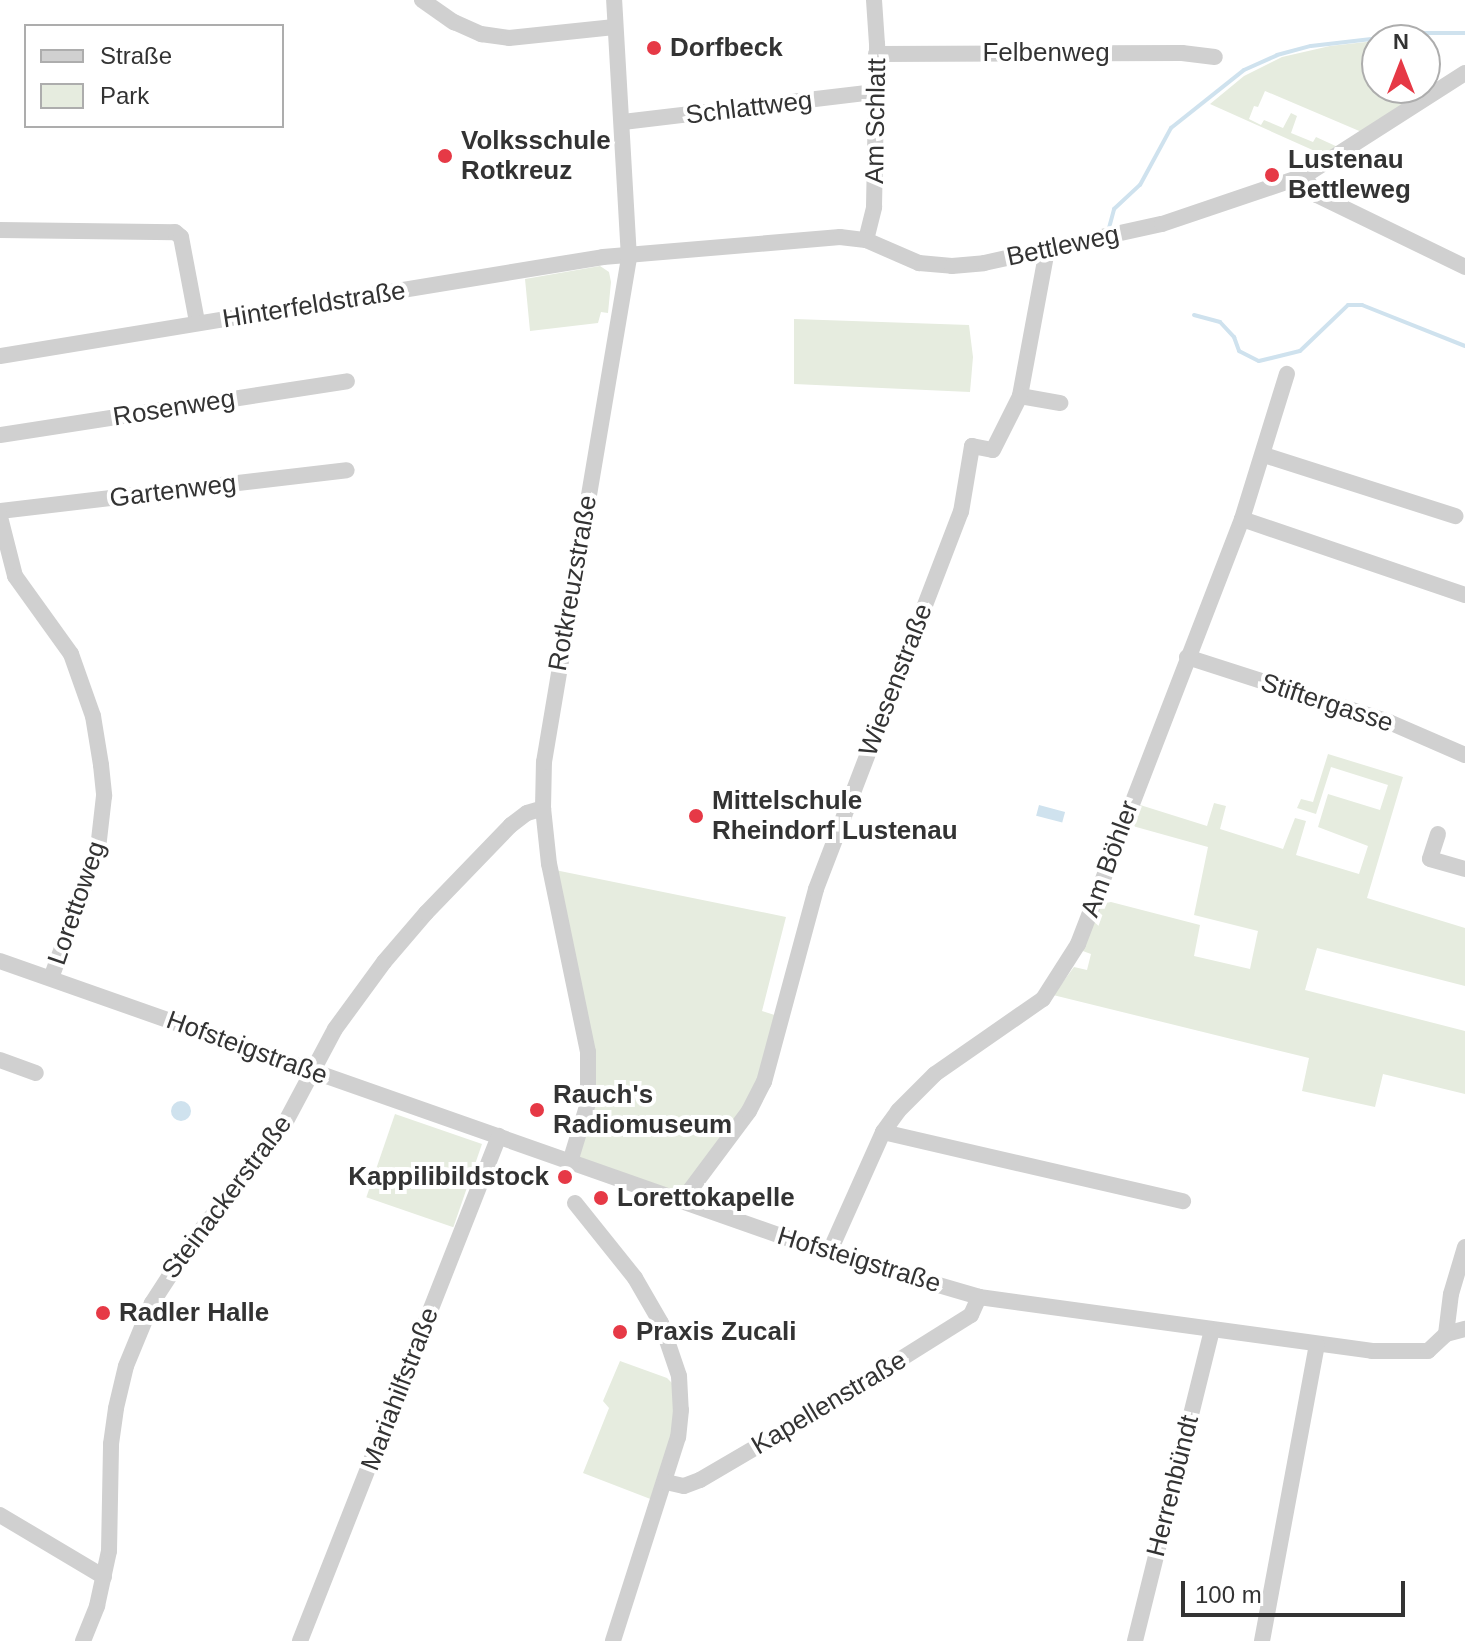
<!DOCTYPE html>
<html>
<head>
<meta charset="utf-8">
<style>
  body { margin:0 }
  #map { position:relative; width:1465px; height:1641px; overflow:hidden; background:#fff; font-family:Helvetica,sans-serif }
  div>[style] { position:absolute }
  .green>* { inset:0; background:#e6ecdf; transform-origin:0 0 }
  .water>* { inset:0; background:#cfe2ee; transform-origin:0 0 }
  .round { border-radius:50% }
  .stream>* { height:4px; margin:-2px; padding:0 2px; transform-origin:2px; border-radius:2px; background:#cfe2ee }
  .minor>* { height:16px; margin:-8px; padding:0 8px; transform-origin:8px; border-radius:8px; background:#d0d0d0 }
  .dots>* { width:22px; height:22px; translate:-50% -50%; box-sizing:border-box; border:4px solid #fff; border-radius:50% }
  span { translate:-50% -50%; white-space:nowrap; text-align:center; line-height:1.15; -webkit-text-stroke:8px #fff; paint-order:stroke }
  .poi-label { font-size:26px; color:#333; font-weight:700 }
  .left { translate:0 -50%; text-align:left }
  .right { translate:-100% -50%; text-align:right }
  .street-label { font-size:26px; color:#333 }
  .legend { position:absolute; left:24px; top:24px; width:260px; height:104px; box-sizing:border-box; background:#fff; border:2px solid #adadad; margin:0; padding:10px 14px; list-style:none; font-size:24px; color:#333 }
  .legend li { display:flex; align-items:center; gap:16px; height:40px }
  .legend b { width:40px; border:2px solid #adadad }
  .north { position:absolute; left:1361px; top:24px; width:80px; height:80px; box-sizing:border-box; background:#fff; border:2px solid #adadad; border-radius:50%; rotate:0deg; font-size:22px; font-weight:700; line-height:32px; text-align:center; color:#333 }
  .north::after { content:''; display:block; margin:auto; width:28px; height:36px; background:#e63946; clip-path:polygon(50% 0,100% 100%,50% 72%,0 100%) }
  .scale { position:absolute; left:1181px; top:1581px; width:224px; height:36px; box-sizing:border-box; border:4px solid #333; border-top:0; padding-left:10px; font-size:24px; line-height:28px; white-space:nowrap; color:#333; -webkit-text-stroke:6px #fff; paint-order:stroke }
</style>
</head>
<body>
<div id="map">
  <div class="green">
    <i style="clip-path:polygon(1375px 41px,1377px 88px,1425px 88px,1425px 79px,1436px 87px,1364px 133px,1265px 91px,1258px 107px,1254px 106px,1249px 119px,1261px 125px,1264px 120px,1283px 128px,1291px 113px,1297px 116px,1291px 133px,1313px 142px,1316px 137px,1340px 148px,1326px 156px,1210px 104px,1244px 76px,1282px 57px,1330px 46px)"></i>
    <i style="clip-path:polygon(600px 266px,609px 272px,611px 282px,608px 313px,601px 312px,598px 323px,530px 331px,525px 279px)"></i>
    <i style="clip-path:polygon(794px 319px,969px 325px,973px 357px,970px 392px,794px 384px)"></i>
    <i style="clip-path:polygon(1328px 754px,1403px 777px,1367px 898px,1465px 928px,1465px 986px,1317px 948px,1305px 990px,1465px 1031px,1465px 1094px,1383px 1074px,1375px 1107px,1302px 1091px,1309px 1058px,1053px 995px,1074px 967px,1087px 970px,1091px 954px,1080px 950px,1100px 904px,1111px 902px,1200px 925px,1194px 956px,1250px 969px,1258px 931px,1194px 915px,1208px 847px,1129px 825px,1137px 804px,1207px 826px,1214px 803px,1226px 806px,1220px 829px,1283px 849px,1295px 818px,1306px 821px,1296px 855px,1359px 874px,1368px 846px,1318px 827px,1328px 794px,1380px 810px,1388px 785px,1331px 767px,1316px 814px,1297px 808px,1301px 799px,1313px 802px)"></i>
    <i style="clip-path:polygon(550px 869px,786px 917px,762px 1011px,784px 1018px,761px 1088px,682px 1201px,570px 1162px,589px 1089px)"></i>
    <i style="left:395px;top:1114px;width:92px;height:88px;rotate:19deg"></i>
    <i style="clip-path:polygon(620px 1361px,667px 1378px,674px 1385px,675px 1422px,653px 1500px,583px 1473px,609px 1408px,603px 1401px)"></i>
  </div>
  <div class="water">
    <i style="left:1039px;top:805px;width:27px;height:11px;rotate:15deg"></i>
    <i class="round" style="left:171px;top:1101px;width:20px;height:20px"></i>
  </div>
  <div class="stream">
    <i style="left:1109px;top:228px;width:20px;rotate:-75deg"></i>
    <i style="left:1114px;top:209px;width:35px;rotate:-43deg"></i>
    <i style="left:1140px;top:185px;width:65px;rotate:-61.5deg"></i>
    <i style="left:1171px;top:128px;width:93px;rotate:-38.5deg"></i>
    <i style="left:1244px;top:70px;width:36px;rotate:-24deg"></i>
    <i style="left:1277px;top:55px;width:35px;rotate:-15deg"></i>
    <i style="left:1311px;top:46px;width:113px;rotate:-6.6deg"></i>
    <i style="left:1423px;top:33px;width:42px"></i>
    <i style="left:1194px;top:315px;width:27px;rotate:15deg"></i>
    <i style="left:1220px;top:322px;width:21px;rotate:47deg"></i>
    <i style="left:1234px;top:337px;width:15px;rotate:70deg"></i>
    <i style="left:1239px;top:351px;width:22px;rotate:27deg"></i>
    <i style="left:1259px;top:361px;width:42px;rotate:-13.7deg"></i>
    <i style="left:1300px;top:351px;width:66px;rotate:-43.8deg"></i>
    <i style="left:1348px;top:305px;width:14px"></i>
    <i style="left:1362px;top:305px;width:111px;rotate:21.7deg"></i>
  </div>
  <div class="minor">
    <i style="left:422px;top:0;width:39px;rotate:35deg"></i>
    <i style="left:454px;top:22px;width:30px;rotate:24deg"></i>
    <i style="left:481px;top:34px;width:28px;rotate:8deg"></i>
    <i style="left:509px;top:38px;width:106px;rotate:-6deg"></i>
    <i style="left:876px;top:54px;width:306px;rotate:-0.2deg"></i>
    <i style="left:1182px;top:53px;width:33px;rotate:7deg"></i>
    <i style="left:623px;top:122px;width:254px;rotate:-6.8deg"></i>
    <i style="left:1304px;top:176px;width:23px;rotate:56deg"></i>
    <i style="left:1317px;top:195px;width:165px;rotate:25.9deg"></i>
    <i style="left:0;top:230px;width:175px;rotate:0.7deg"></i>
    <i style="left:175px;top:232px;width:8px;rotate:40deg"></i>
    <i style="left:181px;top:237px;width:86px;rotate:79.3deg"></i>
    <i style="left:866px;top:240px;width:34px;rotate:-76deg"></i>
    <i style="left:874px;top:207px;width:163px;rotate:-88.9deg"></i>
    <i style="left:877px;top:44px;width:44px;rotate:-93.9deg"></i>
    <i style="left:1047px;top:250px;width:148px;rotate:100.5deg"></i>
    <i style="left:1020px;top:396px;width:41px;rotate:9.9deg"></i>
    <i style="left:0;top:356px;width:611px;rotate:-9.32deg"></i>
    <i style="left:603px;top:257px;width:238px;rotate:-4.8deg"></i>
    <i style="left:840px;top:237px;width:26px;rotate:7deg"></i>
    <i style="left:866px;top:240px;width:58px;rotate:23.5deg"></i>
    <i style="left:919px;top:263px;width:33px;rotate:5deg"></i>
    <i style="left:952px;top:266px;width:32px;rotate:-5deg"></i>
    <i style="left:984px;top:263px;width:182px;rotate:-12.4deg"></i>
    <i style="left:1162px;top:224px;width:150px;rotate:-18.7deg"></i>
    <i style="left:1304px;top:176px;width:191px;rotate:-32.6deg"></i>
    <i style="left:0;top:435px;width:351px;rotate:-8.8deg"></i>
    <i style="left:1264px;top:455px;width:201px;rotate:17.7deg"></i>
    <i style="left:0;top:511px;width:349px;rotate:-6.7deg"></i>
    <i style="left:0;top:517px;width:61px;rotate:75.7deg"></i>
    <i style="left:15px;top:576px;width:96px;rotate:54.3deg"></i>
    <i style="left:71px;top:654px;width:66px;rotate:70.5deg"></i>
    <i style="left:93px;top:716px;width:50px;rotate:80.7deg"></i>
    <i style="left:101px;top:765px;width:31px;rotate:84deg"></i>
    <i style="left:104px;top:796px;width:53px;rotate:96.5deg"></i>
    <i style="left:98px;top:849px;width:137px;rotate:110deg"></i>
    <i style="left:1242px;top:519px;width:236px;rotate:18.8deg"></i>
    <i style="left:1187px;top:657px;width:212px;rotate:17.8deg"></i>
    <i style="left:1389px;top:722px;width:83px;rotate:23.5deg"></i>
    <i style="left:1438px;top:834px;width:26px;rotate:108deg"></i>
    <i style="left:1430px;top:859px;width:36px;rotate:16deg"></i>
    <i style="left:0;top:961px;width:879px;rotate:19.4deg"></i>
    <i style="left:829px;top:1253px;width:156px;rotate:16.3deg"></i>
    <i style="left:979px;top:1297px;width:397px;rotate:7.8deg"></i>
    <i style="left:1372px;top:1351px;width:56px"></i>
    <i style="left:1428px;top:1351px;width:25px;rotate:-43deg"></i>
    <i style="left:1446px;top:1334px;width:20px;rotate:-15deg"></i>
    <i style="left:0;top:1060px;width:38px;rotate:20deg"></i>
    <i style="left:883px;top:1132px;width:308px;rotate:13deg"></i>
    <i style="left:570px;top:1162px;width:62px;rotate:-73deg"></i>
    <i style="left:588px;top:1103px;width:51px;rotate:-90deg"></i>
    <i style="left:588px;top:1052px;width:192px;rotate:-101.7deg"></i>
    <i style="left:549px;top:864px;width:56px;rotate:-96.1deg"></i>
    <i style="left:543px;top:808px;width:46px;rotate:-88.8deg"></i>
    <i style="left:544px;top:762px;width:511px;rotate:-80.43deg"></i>
    <i style="left:629px;top:258px;width:258px;rotate:-93.3deg"></i>
    <i style="left:682px;top:1201px;width:112px;rotate:-53.3deg"></i>
    <i style="left:749px;top:1111px;width:33px;rotate:-63deg"></i>
    <i style="left:764px;top:1082px;width:200px;rotate:-74.9deg"></i>
    <i style="left:816px;top:889px;width:404px;rotate:-69deg"></i>
    <i style="left:961px;top:512px;width:67px;rotate:-80.5deg"></i>
    <i style="left:972px;top:446px;width:21px;rotate:11deg"></i>
    <i style="left:993px;top:450px;width:60px;rotate:-63.4deg"></i>
    <i style="left:575px;top:1203px;width:96px;rotate:51.3deg"></i>
    <i style="left:635px;top:1278px;width:52px;rotate:60deg"></i>
    <i style="left:661px;top:1323px;width:56px;rotate:71.2deg"></i>
    <i style="left:679px;top:1376px;width:34px;rotate:87deg"></i>
    <i style="left:681px;top:1410px;width:27px;rotate:96deg"></i>
    <i style="left:678px;top:1437px;width:214px;rotate:107.7deg"></i>
    <i style="left:829px;top:1253px;width:133px;rotate:-65.9deg"></i>
    <i style="left:883px;top:1132px;width:26px;rotate:-54deg"></i>
    <i style="left:898px;top:1111px;width:52px;rotate:-45deg"></i>
    <i style="left:935px;top:1074px;width:131px;rotate:-34.8deg"></i>
    <i style="left:1043px;top:999px;width:65px;rotate:-57.5deg"></i>
    <i style="left:1078px;top:944px;width:456px;rotate:-68.9deg"></i>
    <i style="left:1242px;top:519px;width:152px;rotate:-72.8deg"></i>
    <i style="left:1446px;top:1334px;width:40px;rotate:-82.9deg"></i>
    <i style="left:1451px;top:1294px;width:49px;rotate:-73.4deg"></i>
    <i style="left:666px;top:1482px;width:18px;rotate:13deg"></i>
    <i style="left:684px;top:1486px;width:17px;rotate:-21deg"></i>
    <i style="left:700px;top:1480px;width:140px;rotate:-30.4deg"></i>
    <i style="left:821px;top:1409px;width:177px;rotate:-32.1deg"></i>
    <i style="left:971px;top:1315px;width:20px;rotate:-66deg"></i>
    <i style="left:0;top:1515px;width:121px;rotate:30.8deg"></i>
    <i style="left:83px;top:1641px;width:38px;rotate:-68deg"></i>
    <i style="left:97px;top:1606px;width:56px;rotate:-77.7deg"></i>
    <i style="left:109px;top:1551px;width:107px;rotate:-88.9deg"></i>
    <i style="left:111px;top:1444px;width:36px;rotate:-82deg"></i>
    <i style="left:116px;top:1408px;width:43px;rotate:-76.6deg"></i>
    <i style="left:126px;top:1366px;width:68px;rotate:-67.6deg"></i>
    <i style="left:152px;top:1303px;width:72px;rotate:-57deg"></i>
    <i style="left:191px;top:1243px;width:152px;rotate:-51.9deg"></i>
    <i style="left:285px;top:1123px;width:106px;rotate:-62deg"></i>
    <i style="left:335px;top:1029px;width:83px;rotate:-53.8deg"></i>
    <i style="left:384px;top:962px;width:65px;rotate:-49.4deg"></i>
    <i style="left:426px;top:913px;width:122px;rotate:-46deg"></i>
    <i style="left:511px;top:825px;width:20px;rotate:-37deg"></i>
    <i style="left:527px;top:813px;width:17px;rotate:-17deg"></i>
    <i style="left:300px;top:1641px;width:543px;rotate:-68.49deg"></i>
    <i style="left:1135px;top:1641px;width:319px;rotate:-76.1deg"></i>
    <i style="left:1262px;top:1641px;width:301px;rotate:-79.5deg"></i>
  </div>
  <div class="dots">
    <i style="left:654px;top:48px;background:#e63946"></i>
    <i style="left:445px;top:156px;background:#e63946"></i>
    <i style="left:1272px;top:175px;background:#e63946"></i>
    <i style="left:696px;top:816px;background:#e63946"></i>
    <i style="left:537px;top:1110px;background:#e63946"></i>
    <i style="left:565px;top:1177px;background:#e63946"></i>
    <i style="left:601px;top:1198px;background:#e63946"></i>
    <i style="left:103px;top:1313px;background:#e63946"></i>
    <i style="left:620px;top:1332px;background:#e63946"></i>
  </div>
  <div class="poi-label">
    <span class="left" style="left:670px;top:48px">Dorfbeck</span>
    <span class="left" style="left:461px;top:156px">Volksschule<br>Rotkreuz</span>
    <span class="left" style="left:1288px;top:175px">Lustenau<br>Bettleweg</span>
    <span class="left" style="left:712px;top:816px">Mittelschule<br>Rheindorf Lustenau</span>
    <span class="left" style="left:553px;top:1110px">Rauch's<br>Radiomuseum</span>
    <span class="right" style="left:549px;top:1177px">Kappilibildstock</span>
    <span class="left" style="left:617px;top:1198px">Lorettokapelle</span>
    <span class="left" style="left:119px;top:1313px">Radler Halle</span>
    <span class="left" style="left:636px;top:1332px">Praxis Zucali</span>
  </div>
  <div class="street-label">
    <span style="left:1046px;top:53px">Felbenweg</span>
    <span style="left:749px;top:108px;rotate:-7deg">Schlattweg</span>
    <span style="left:876px;top:121px;rotate:-89deg">Am Schlatt</span>
    <span style="left:1063px;top:246px;rotate:-12deg">Bettleweg</span>
    <span style="left:314px;top:305px;rotate:-9deg">Hinterfeldstraße</span>
    <span style="left:174px;top:408px;rotate:-9deg">Rosenweg</span>
    <span style="left:173px;top:491px;rotate:-7deg">Gartenweg</span>
    <span style="left:573px;top:583px;rotate:-80deg">Rotkreuzstraße</span>
    <span style="left:896px;top:680px;rotate:-69deg">Wiesenstraße</span>
    <span style="left:1327px;top:703px;rotate:18deg">Stiftergasse</span>
    <span style="left:1110px;top:859px;rotate:-70deg">Am Böhler</span>
    <span style="left:77px;top:903px;rotate:-71deg">Lorettoweg</span>
    <span style="left:247px;top:1048px;rotate:20deg">Hofsteigstraße</span>
    <span style="left:227px;top:1197px;rotate:-53deg">Steinackerstraße</span>
    <span style="left:859px;top:1260px;rotate:17deg">Hofsteigstraße</span>
    <span style="left:400px;top:1389px;rotate:-69deg">Mariahilfstraße</span>
    <span style="left:829px;top:1403px;rotate:-31deg">Kapellenstraße</span>
    <span style="left:1173px;top:1486px;rotate:-76deg">Herrenbündt</span>
  </div>
  <ul class="legend">
  <li><b style="height:10px;background:#d0d0d0"></b>Straße</li>
  <li><b style="height:22px;background:#e6ecdf"></b>Park</li>
  </ul>
  <div class="north">N</div>
  <div class="scale">100 m</div>
</div>
</body>
</html>
